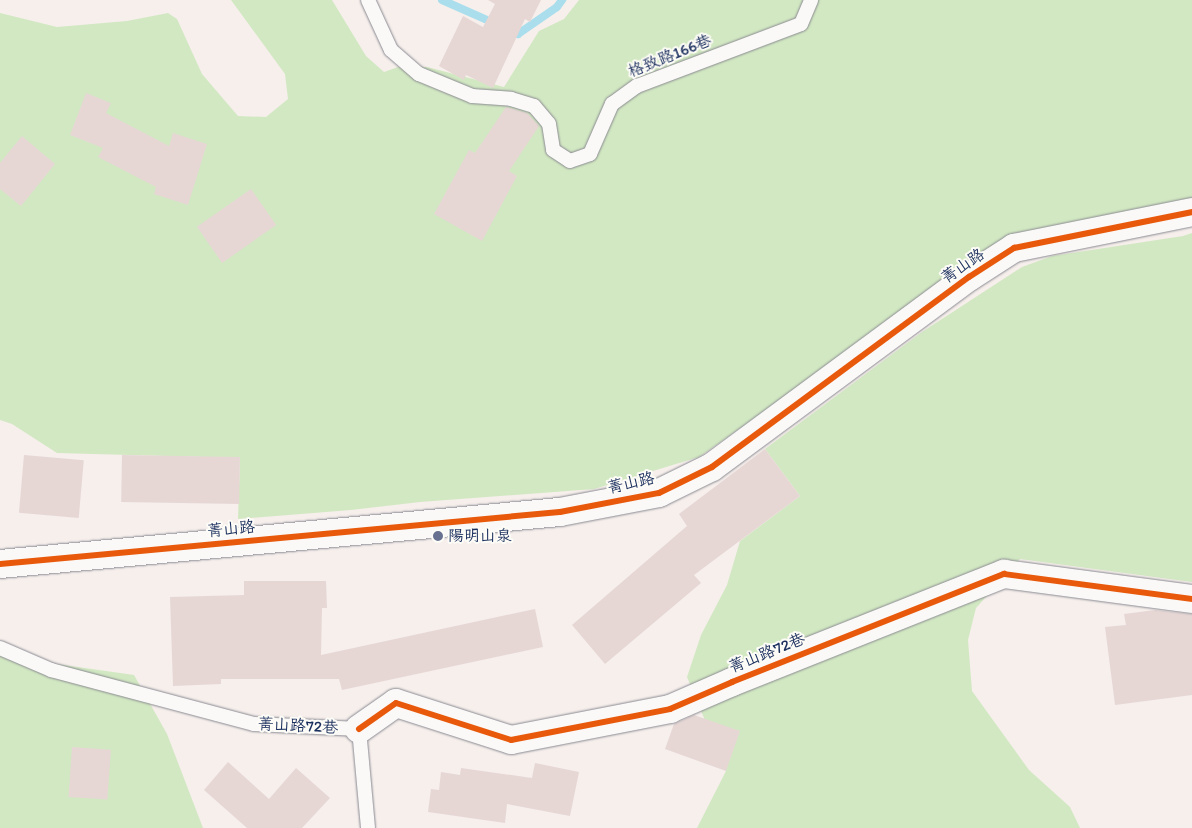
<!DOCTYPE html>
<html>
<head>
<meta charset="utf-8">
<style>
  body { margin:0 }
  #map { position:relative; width:1192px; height:828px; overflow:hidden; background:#f6efec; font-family:Itim,"LXGW WenKai TC",sans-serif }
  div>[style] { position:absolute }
  .green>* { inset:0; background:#d2e8c2 }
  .stream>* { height:8px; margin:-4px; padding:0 4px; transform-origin:4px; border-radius:4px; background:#abdeec }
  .building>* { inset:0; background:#e6d7d5; transform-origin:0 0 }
  .roads { filter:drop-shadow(0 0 1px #8a8a92) drop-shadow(0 0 1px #8a8a92) }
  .lane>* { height:14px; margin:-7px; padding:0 7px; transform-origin:7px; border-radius:7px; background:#faf9f7 }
  .street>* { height:28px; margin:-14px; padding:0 14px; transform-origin:14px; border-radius:14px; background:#faf9f7 }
  .secondary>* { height:28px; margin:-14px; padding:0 14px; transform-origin:14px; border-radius:14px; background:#faf9f7 }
  .cycleway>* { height:6px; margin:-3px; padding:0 3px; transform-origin:3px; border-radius:3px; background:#e8590c }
  .dots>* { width:14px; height:14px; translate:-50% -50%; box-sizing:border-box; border:2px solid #fdfcf7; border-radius:50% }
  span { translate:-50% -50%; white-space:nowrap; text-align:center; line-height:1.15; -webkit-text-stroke:4px #fdfcf7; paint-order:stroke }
  .street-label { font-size:16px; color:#1b2f5e }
  .poi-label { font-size:16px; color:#1b2f5e }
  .left { translate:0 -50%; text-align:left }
</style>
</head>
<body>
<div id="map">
  <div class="green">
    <i style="clip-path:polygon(231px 0,332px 0,366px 56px,384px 72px,398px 67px,427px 67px,504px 87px,539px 31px,564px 19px,579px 0,1192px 0,1192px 202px,1014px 237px,699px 457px,594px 489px,420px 502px,351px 510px,238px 519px,240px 458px,57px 453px,12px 424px,0 420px,0 13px,57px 27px,127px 21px,168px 13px,177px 19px,202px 74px,238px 116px,266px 117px,288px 99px,285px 74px)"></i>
    <i style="clip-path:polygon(1192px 233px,1192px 582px,1020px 559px,976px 608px,968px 640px,972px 691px,1029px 770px,1070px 807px,1080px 828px,697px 828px,726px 771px,687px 677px,701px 635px,727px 585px,740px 541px,800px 496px,765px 449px,922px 332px,1022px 267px,1052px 256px,1183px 236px)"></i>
    <i style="clip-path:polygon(0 656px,134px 675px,167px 734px,203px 828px,0 828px)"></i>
  </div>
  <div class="stream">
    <i style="left:442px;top:0;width:57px;rotate:23.9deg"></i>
    <i style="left:509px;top:30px;width:10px;rotate:24deg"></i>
    <i style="left:518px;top:34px;width:47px;rotate:-34.7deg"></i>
    <i style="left:557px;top:7px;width:9px;rotate:-54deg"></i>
  </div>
  <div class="building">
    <i style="clip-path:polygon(488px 0,541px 0,530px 22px,525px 19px,493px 88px,466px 75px,464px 80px,439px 66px,463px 16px,483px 27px,495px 4px)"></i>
    <i style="clip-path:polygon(86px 93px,111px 103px,106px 113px,169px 146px,173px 133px,207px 144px,188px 205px,154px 194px,156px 187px,98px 157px,103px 148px,70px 135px)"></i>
    <i style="clip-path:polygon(506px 107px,527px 113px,539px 126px,509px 171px,517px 176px,482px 241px,434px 214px,469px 150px,475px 153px)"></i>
    <i style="clip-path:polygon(22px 136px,55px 164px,21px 206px,0 189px,0 163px)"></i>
    <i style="left:251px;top:189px;width:44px;height:66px;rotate:55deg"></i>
    <i style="clip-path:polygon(765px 449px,800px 496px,694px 575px,701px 583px,605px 664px,572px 625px,687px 526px,679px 514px)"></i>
    <i style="left:24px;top:455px;width:60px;height:58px;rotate:5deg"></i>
    <i style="left:122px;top:455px;width:118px;height:47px;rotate:1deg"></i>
    <i style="clip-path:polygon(244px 581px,326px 581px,327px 608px,322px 608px,321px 655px,535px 609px,543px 647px,342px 690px,339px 679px,221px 679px,221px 684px,173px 686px,170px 597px,244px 595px)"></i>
    <i style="clip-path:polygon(1155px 610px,1192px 614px,1192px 695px,1115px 705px,1105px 627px,1126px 625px,1124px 614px)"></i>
    <i style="clip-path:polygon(694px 715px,740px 731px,726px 771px,665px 749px,674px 724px)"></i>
    <i style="left:72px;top:747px;width:39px;height:50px;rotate:4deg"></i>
    <i style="clip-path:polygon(228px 762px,269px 799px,296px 768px,330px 798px,302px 828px,247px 828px,204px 790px)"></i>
    <i style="clip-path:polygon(535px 763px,579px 772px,570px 816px,507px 804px,505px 823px,428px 812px,431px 789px,439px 790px,441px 772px,460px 775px,461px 768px,532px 778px)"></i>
  </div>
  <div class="roads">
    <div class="lane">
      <i style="left:368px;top:0;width:55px;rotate:65.3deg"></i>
      <i style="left:391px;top:50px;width:37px;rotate:41deg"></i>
      <i style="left:419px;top:74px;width:57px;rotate:22.5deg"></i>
      <i style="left:472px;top:96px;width:39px;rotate:4deg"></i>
      <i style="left:511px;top:99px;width:24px;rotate:17deg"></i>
      <i style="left:534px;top:106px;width:23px;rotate:50deg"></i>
      <i style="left:549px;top:124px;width:26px;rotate:81deg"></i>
      <i style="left:553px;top:150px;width:20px;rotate:33deg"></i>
      <i style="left:570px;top:161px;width:21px;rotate:-19deg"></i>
      <i style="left:590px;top:154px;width:55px;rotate:-66.3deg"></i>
      <i style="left:612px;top:104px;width:31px;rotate:-36deg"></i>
      <i style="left:637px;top:86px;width:175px;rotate:-20.7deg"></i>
      <i style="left:801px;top:24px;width:26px;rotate:-67deg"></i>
      <i style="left:0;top:648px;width:56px;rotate:23.3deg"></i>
      <i style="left:51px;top:670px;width:210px;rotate:14.9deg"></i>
      <i style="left:254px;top:724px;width:105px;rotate:2.7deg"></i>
      <i style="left:359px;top:729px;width:99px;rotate:84.8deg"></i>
    </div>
    <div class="street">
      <i style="left:359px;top:729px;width:45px;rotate:-35.1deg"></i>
      <i style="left:396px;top:703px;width:121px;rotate:17.8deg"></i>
      <i style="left:511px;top:740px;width:162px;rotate:-11deg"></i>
      <i style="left:670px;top:709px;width:68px;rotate:-23.5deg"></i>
      <i style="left:732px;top:682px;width:293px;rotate:-21.7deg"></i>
      <i style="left:1004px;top:574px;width:190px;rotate:7.6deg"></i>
    </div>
    <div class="secondary">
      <i style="left:0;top:564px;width:562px;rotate:-5.31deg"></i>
      <i style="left:560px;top:512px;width:101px;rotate:-10.9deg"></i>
      <i style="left:659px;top:493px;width:59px;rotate:-26.1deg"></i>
      <i style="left:712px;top:467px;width:320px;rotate:-36.5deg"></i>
      <i style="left:969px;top:277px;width:54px;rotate:-32.8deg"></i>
      <i style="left:1014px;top:248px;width:182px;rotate:-11.4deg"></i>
    </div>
  </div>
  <div class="cycleway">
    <i style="left:0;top:564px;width:562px;rotate:-5.31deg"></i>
    <i style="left:560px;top:512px;width:101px;rotate:-10.9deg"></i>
    <i style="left:659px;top:493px;width:59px;rotate:-26.1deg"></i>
    <i style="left:712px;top:467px;width:320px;rotate:-36.5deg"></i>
    <i style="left:969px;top:277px;width:54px;rotate:-32.8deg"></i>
    <i style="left:1014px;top:248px;width:182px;rotate:-11.4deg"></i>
    <i style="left:359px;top:729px;width:45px;rotate:-35.1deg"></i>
    <i style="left:396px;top:703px;width:121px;rotate:17.8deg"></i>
    <i style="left:511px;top:740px;width:162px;rotate:-11deg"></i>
    <i style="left:670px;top:709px;width:68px;rotate:-23.5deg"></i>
    <i style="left:732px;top:682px;width:293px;rotate:-21.7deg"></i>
    <i style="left:1004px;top:574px;width:190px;rotate:7.6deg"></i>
  </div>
  <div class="dots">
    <i style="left:438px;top:536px;background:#687290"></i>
  </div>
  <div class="street-label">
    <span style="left:670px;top:56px;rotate:-22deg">格致路166巷</span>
    <span style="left:963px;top:266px;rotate:-34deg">菁山路</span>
    <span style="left:631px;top:483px;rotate:-13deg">菁山路</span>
    <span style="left:231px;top:529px;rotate:-5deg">菁山路</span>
    <span style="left:767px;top:653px;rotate:-22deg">菁山路72巷</span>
    <span style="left:298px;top:726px;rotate:3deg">菁山路72巷</span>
  </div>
  <div class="poi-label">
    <span class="left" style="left:448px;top:536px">陽明山泉</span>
  </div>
</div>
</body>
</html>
